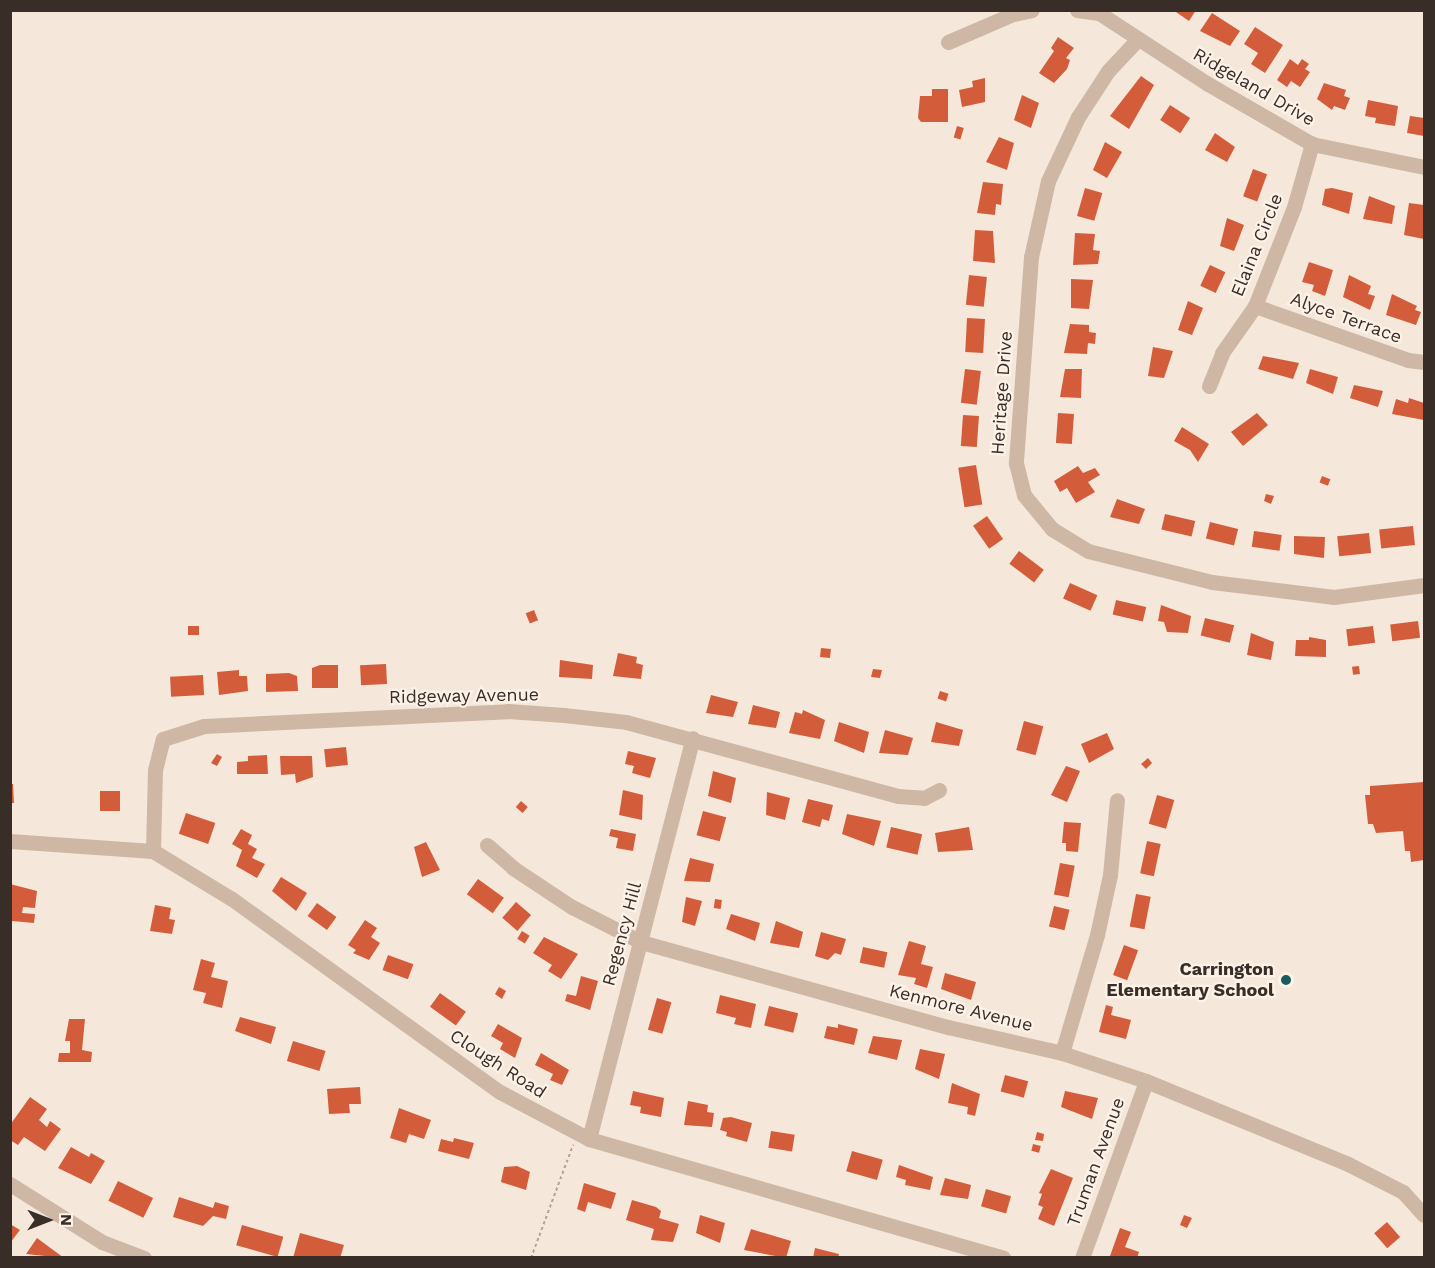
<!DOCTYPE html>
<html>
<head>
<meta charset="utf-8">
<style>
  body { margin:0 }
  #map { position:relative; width:1435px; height:1268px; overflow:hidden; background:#f5e8db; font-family:"Work Sans",sans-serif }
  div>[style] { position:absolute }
  .building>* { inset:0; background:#d35d3a; transform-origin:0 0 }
  .path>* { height:2px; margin-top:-1px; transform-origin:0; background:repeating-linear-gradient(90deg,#baa18f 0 3px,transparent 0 6px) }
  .minor>* { height:15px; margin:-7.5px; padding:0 7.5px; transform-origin:7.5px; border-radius:7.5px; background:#ceb8a5 }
  .dots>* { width:16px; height:16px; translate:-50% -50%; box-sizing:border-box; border:3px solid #fcf2e8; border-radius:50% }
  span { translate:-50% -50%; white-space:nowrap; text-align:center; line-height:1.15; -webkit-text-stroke:4.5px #fcf2e8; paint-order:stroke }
  .street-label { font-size:18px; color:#392d27 }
  .poi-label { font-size:18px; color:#392d27; font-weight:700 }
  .right { translate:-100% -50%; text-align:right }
  .frame { position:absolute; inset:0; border:12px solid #392d27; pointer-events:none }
  .north { position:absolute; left:18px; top:1190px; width:60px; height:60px; -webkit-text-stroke:4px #fcf2e8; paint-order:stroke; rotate:90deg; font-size:16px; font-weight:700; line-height:24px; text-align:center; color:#392d27 }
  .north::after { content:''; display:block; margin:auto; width:21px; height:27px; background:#392d27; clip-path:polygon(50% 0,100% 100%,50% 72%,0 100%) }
</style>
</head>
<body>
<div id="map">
  <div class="building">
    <i style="clip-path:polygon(1173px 10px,1196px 10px,1189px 21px)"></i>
    <i style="clip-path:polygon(1212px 13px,1240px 31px,1230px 46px,1200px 31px)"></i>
    <i style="clip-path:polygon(1255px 27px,1283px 45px,1265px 73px,1251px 64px,1258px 53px,1244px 44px)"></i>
    <i style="clip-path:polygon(1058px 37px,1074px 48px,1066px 58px,1070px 60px,1067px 69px,1054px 83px,1039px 73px,1054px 51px,1051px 48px)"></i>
    <i style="clip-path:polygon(1290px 59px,1298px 65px,1302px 59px,1309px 64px,1305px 69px,1310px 72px,1300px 87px,1291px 81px,1287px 87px,1277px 80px)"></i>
    <i style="clip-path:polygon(1141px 76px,1154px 85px,1129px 129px,1110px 116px)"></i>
    <i style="clip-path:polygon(985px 78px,985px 102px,962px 107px,959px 90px,973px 87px,972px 81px)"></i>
    <i style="clip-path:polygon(1324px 83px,1346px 90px,1344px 96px,1350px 98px,1345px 110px,1334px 106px,1332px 110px,1317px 99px)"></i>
    <i style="clip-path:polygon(932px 89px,948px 89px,948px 122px,921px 122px,918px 118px,920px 96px,932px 96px)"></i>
    <i style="clip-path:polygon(1022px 95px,1039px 103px,1031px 128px,1014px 120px)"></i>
    <i style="clip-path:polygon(1368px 100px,1398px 106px,1395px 126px,1375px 123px,1376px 118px,1365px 116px)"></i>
    <i style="left:1170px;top:105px;width:24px;height:18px;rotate:33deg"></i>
    <i style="clip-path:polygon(1410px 116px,1424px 118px,1424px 136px,1407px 133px)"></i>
    <i style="left:957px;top:126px;width:7px;height:12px;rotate:16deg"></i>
    <i style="clip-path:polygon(1215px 133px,1235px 147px,1227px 162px,1205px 150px)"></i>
    <i style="clip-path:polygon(999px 137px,1014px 143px,1007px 170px,986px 162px)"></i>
    <i style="clip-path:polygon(1105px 142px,1122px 152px,1107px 178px,1093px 170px)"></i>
    <i style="left:1253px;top:169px;width:15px;height:29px;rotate:20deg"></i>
    <i style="clip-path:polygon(983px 182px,1003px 184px,1001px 205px,996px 204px,995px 215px,977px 213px)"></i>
    <i style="left:1085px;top:188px;width:18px;height:29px;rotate:16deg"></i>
    <i style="clip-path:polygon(1332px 188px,1353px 193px,1349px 214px,1322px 205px,1325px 189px)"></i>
    <i style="clip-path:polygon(1369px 196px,1395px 206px,1392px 224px,1363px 219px)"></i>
    <i style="clip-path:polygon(1409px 203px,1424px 205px,1424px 239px,1404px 235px)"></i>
    <i style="clip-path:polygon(1227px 218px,1244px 225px,1234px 251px,1220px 246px)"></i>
    <i style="clip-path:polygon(975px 230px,993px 231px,995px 263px,973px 261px)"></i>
    <i style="clip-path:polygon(1075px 233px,1095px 234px,1093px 250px,1100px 251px,1098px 264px,1073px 265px)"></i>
    <i style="clip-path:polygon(1309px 262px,1333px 270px,1325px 296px,1312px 291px,1314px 285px,1302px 282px)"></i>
    <i style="left:1210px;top:265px;width:17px;height:23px;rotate:25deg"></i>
    <i style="left:969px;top:275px;width:18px;height:30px;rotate:6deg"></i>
    <i style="clip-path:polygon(1349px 275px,1371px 286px,1368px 294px,1375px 296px,1370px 310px,1343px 297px)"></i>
    <i style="clip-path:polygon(1071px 279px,1093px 280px,1089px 309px,1071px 308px)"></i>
    <i style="clip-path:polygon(1392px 294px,1417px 306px,1415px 310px,1421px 312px,1416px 325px,1386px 315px)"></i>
    <i style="clip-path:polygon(1188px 301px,1203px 308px,1192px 335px,1178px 330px)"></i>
    <i style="left:967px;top:318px;width:18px;height:34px;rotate:3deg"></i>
    <i style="clip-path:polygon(1070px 324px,1089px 325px,1089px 332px,1096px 333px,1095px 344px,1088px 343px,1087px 354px,1064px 353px)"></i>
    <i style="clip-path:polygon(1153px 347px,1173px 351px,1164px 378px,1148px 376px)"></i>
    <i style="clip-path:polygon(1263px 356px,1299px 363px,1293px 379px,1258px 369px)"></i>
    <i style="left:965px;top:369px;width:16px;height:34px;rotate:7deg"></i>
    <i style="clip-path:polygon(1065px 369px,1082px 369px,1081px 398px,1060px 397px)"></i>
    <i style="clip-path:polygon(1310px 369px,1338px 377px,1333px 394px,1306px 383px)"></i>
    <i style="clip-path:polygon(1354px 385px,1383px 391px,1378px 407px,1350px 398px)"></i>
    <i style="clip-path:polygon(1409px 398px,1424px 403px,1424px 420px,1392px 414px,1396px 399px,1408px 403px)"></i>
    <i style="left:1058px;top:413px;width:16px;height:30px;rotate:4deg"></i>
    <i style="clip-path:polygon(1257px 413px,1268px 425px,1243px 446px,1231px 432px)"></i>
    <i style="left:963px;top:415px;width:16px;height:31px;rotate:4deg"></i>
    <i style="clip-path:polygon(1182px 427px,1209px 444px,1198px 462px,1190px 450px,1174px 441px)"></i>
    <i style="left:976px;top:465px;width:40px;height:18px;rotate:81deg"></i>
    <i style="clip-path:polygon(1078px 466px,1083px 473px,1095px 468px,1100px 475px,1088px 482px,1095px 492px,1076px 503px,1067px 488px,1060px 492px,1054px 481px)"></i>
    <i style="left:1322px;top:476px;width:9px;height:7px;rotate:21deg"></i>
    <i style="clip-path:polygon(1266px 494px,1274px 496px,1271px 504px,1264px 501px)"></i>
    <i style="clip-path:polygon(1117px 499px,1145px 509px,1139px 524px,1110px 517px)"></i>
    <i style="left:1165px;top:514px;width:31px;height:16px;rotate:13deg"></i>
    <i style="left:987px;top:516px;width:28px;height:17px;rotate:55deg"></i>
    <i style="left:1210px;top:522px;width:29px;height:17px;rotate:14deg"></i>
    <i style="left:1413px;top:526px;width:19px;height:34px;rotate:84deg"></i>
    <i style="left:1254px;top:531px;width:28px;height:16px;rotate:8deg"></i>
    <i style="left:1369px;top:533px;width:20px;height:32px;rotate:84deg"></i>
    <i style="clip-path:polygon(1294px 536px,1325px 537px,1324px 558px,1294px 554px)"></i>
    <i style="left:1019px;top:551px;width:31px;height:16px;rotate:37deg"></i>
    <i style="left:1070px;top:583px;width:30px;height:17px;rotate:24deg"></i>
    <i style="left:1116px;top:600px;width:31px;height:15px;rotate:13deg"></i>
    <i style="clip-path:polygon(1161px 605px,1191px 616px,1188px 633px,1167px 632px,1164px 622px,1158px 621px)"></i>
    <i style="left:534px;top:610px;width:11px;height:9px;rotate:68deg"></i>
    <i style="left:1205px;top:618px;width:30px;height:18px;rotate:14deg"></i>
    <i style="left:1418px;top:621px;width:17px;height:28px;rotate:83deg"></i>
    <i style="left:188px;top:626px;width:11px;height:9px"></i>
    <i style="left:1373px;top:626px;width:17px;height:27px;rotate:83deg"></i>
    <i style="clip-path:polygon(1251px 633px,1274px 642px,1271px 660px,1247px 655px)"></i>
    <i style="clip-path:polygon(1309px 637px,1326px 640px,1326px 657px,1295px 656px,1296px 640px,1309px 640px)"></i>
    <i style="left:821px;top:648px;width:10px;height:9px;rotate:6deg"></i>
    <i style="clip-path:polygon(618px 653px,637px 657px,636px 663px,643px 665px,641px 679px,613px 676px)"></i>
    <i style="clip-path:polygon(560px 660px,593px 665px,592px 679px,559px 677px)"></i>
    <i style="left:386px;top:664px;width:20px;height:26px;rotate:87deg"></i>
    <i style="clip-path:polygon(320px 665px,338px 665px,338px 688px,312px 688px,312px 668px)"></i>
    <i style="left:1359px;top:666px;width:8px;height:7px;rotate:83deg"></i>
    <i style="clip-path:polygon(873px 669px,882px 670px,880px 678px,871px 677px)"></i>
    <i style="clip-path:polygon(239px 670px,239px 676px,247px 676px,248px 691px,219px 695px,217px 672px)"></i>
    <i style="clip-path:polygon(289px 673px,297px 676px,298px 691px,266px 692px,266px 674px)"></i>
    <i style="left:203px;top:675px;width:20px;height:33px;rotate:87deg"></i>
    <i style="left:940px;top:691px;width:9px;height:8px;rotate:18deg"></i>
    <i style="clip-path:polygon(711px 695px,738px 702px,733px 717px,706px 713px)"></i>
    <i style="clip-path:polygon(753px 705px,780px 712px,776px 728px,748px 724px)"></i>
    <i style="clip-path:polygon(803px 710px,825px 720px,820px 739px,789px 733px,795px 712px,802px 714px)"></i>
    <i style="left:1024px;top:721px;width:20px;height:30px;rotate:15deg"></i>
    <i style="clip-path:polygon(839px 722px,869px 732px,864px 753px,834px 741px)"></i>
    <i style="clip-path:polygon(936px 722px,963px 730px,959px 746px,931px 742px)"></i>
    <i style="clip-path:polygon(885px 730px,913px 738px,908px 755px,879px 753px)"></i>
    <i style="clip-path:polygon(1107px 733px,1114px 749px,1089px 763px,1081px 744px)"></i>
    <i style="left:346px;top:747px;width:18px;height:22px;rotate:84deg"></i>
    <i style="clip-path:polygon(628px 751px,656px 758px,650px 778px,632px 773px,634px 766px,625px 764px)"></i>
    <i style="clip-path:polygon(217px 754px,222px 757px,217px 766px,211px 763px)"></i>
    <i style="clip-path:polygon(267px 755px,268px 774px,237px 774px,237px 762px,248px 761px,248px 756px)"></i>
    <i style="clip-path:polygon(280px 756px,312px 756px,313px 777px,296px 783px,295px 774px,281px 775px)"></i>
    <i style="clip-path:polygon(1148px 758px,1152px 763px,1146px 769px,1141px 764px)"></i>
    <i style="clip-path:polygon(1066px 766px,1080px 771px,1067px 802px,1051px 795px)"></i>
    <i style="clip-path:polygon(713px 771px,736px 778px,731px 803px,708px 796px)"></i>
    <i style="clip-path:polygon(1424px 782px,1424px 860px,1411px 862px,1410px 851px,1405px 851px,1403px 831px,1376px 833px,1373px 824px,1368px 824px,1365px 795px,1370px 795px,1370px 786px)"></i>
    <i style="clip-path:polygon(10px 784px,13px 784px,14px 803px,10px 803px)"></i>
    <i style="clip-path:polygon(623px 790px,643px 795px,642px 820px,619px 815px)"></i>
    <i style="left:100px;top:791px;width:20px;height:20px"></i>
    <i style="clip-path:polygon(767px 792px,790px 798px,785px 820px,766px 815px)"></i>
    <i style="left:1157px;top:795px;width:18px;height:30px;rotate:16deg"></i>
    <i style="clip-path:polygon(808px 799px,833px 805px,829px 821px,822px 819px,820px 827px,802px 822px)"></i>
    <i style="left:521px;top:801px;width:9px;height:8px;rotate:41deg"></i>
    <i style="left:703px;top:811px;width:24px;height:25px;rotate:15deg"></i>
    <i style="left:186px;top:813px;width:31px;height:22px;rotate:19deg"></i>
    <i style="clip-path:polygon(847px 814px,881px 821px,874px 846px,842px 834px)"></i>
    <i style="clip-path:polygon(1064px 822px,1081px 823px,1078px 852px,1066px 851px,1066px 843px,1062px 843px)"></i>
    <i style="left:891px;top:827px;width:32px;height:21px;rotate:13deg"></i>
    <i style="clip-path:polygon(969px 827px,973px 850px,938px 852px,935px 833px)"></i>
    <i style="clip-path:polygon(241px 829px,252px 835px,248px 844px,257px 849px,252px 858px,265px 864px,257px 878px,236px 866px,242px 850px,232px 844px)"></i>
    <i style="clip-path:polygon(611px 829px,636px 834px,633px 851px,616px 848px,618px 838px,609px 836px)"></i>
    <i style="left:1147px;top:841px;width:14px;height:33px;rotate:12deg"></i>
    <i style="clip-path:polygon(426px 842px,440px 870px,422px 877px,414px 847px)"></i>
    <i style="clip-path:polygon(690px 858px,714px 864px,710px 882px,684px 881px)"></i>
    <i style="left:1060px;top:863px;width:15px;height:32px;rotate:11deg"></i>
    <i style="clip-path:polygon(281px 877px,307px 893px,296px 911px,272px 891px)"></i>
    <i style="left:478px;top:879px;width:32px;height:19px;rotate:36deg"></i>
    <i style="clip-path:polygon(10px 884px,37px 891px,35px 908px,23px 907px,22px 913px,35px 914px,34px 923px,12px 921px)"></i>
    <i style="left:1136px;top:894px;width:15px;height:33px;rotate:11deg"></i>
    <i style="clip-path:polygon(686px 897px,702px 901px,695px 926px,682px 922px)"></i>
    <i style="left:715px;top:899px;width:7px;height:9px;rotate:8deg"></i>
    <i style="left:516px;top:902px;width:20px;height:21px;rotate:41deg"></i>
    <i style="left:317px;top:903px;width:24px;height:16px;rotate:36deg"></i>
    <i style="clip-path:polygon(155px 905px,171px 908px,169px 919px,175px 920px,172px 934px,150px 931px)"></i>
    <i style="left:1054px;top:906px;width:16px;height:21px;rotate:14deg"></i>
    <i style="clip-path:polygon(731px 914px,760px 923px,755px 941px,726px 929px)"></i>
    <i style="clip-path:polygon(365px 920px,377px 928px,371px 937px,380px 943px,369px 960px,353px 953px,356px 950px,348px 945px)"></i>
    <i style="clip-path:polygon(776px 921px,803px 932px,799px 948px,770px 943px)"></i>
    <i style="left:522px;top:931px;width:9px;height:9px;rotate:32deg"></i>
    <i style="clip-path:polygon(821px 932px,846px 939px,841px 955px,835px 953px,828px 960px,815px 956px)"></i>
    <i style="clip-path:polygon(544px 937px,578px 954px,561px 979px,548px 971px,552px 965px,533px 953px)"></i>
    <i style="clip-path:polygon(909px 941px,926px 946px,921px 964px,933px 967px,927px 988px,914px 984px,916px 978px,898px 975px)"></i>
    <i style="left:1124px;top:945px;width:15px;height:32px;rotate:20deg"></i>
    <i style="left:863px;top:947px;width:25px;height:16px;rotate:12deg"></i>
    <i style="left:388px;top:955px;width:27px;height:16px;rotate:20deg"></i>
    <i style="clip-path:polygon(201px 959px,215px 963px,211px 977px,228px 981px,222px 1008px,203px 1003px,206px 993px,193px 990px)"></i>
    <i style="clip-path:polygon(945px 973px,976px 982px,971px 1000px,941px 989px)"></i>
    <i style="clip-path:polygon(581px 976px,598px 981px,590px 1010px,565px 1001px,567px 994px,576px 996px)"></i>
    <i style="clip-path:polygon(499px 987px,506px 991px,502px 999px,495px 994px)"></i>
    <i style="left:440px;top:993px;width:32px;height:17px;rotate:36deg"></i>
    <i style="clip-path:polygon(720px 995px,756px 1004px,751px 1028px,734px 1024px,736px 1018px,716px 1013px)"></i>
    <i style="left:657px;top:998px;width:15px;height:33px;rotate:16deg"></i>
    <i style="clip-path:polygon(1106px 1005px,1113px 1007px,1111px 1015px,1131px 1020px,1126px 1039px,1099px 1032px)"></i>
    <i style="left:769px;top:1006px;width:30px;height:20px;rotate:14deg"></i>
    <i style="clip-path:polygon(240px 1017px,276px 1027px,271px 1044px,235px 1031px)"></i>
    <i style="clip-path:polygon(69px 1019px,85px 1019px,82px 1050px,92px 1052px,91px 1062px,58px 1062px,59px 1053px,70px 1053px,70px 1041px,65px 1041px)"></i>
    <i style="clip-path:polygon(498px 1024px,522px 1038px,515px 1058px,500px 1049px,503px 1043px,491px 1036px)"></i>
    <i style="clip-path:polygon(838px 1024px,858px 1029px,854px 1045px,824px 1038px,827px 1026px,838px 1028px)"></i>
    <i style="clip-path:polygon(873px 1036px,902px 1040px,897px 1060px,868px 1053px)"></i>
    <i style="left:293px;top:1041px;width:34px;height:21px;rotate:17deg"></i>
    <i style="clip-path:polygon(920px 1049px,945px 1054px,939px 1079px,915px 1069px)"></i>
    <i style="clip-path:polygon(541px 1053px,569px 1070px,562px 1085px,550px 1080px,553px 1074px,535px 1065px)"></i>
    <i style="left:1005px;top:1075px;width:24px;height:17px;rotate:15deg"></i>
    <i style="clip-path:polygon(952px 1083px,980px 1094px,975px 1116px,967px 1114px,968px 1107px,948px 1103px)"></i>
    <i style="clip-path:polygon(360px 1087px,361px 1104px,349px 1104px,350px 1113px,329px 1114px,327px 1089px)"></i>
    <i style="clip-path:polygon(633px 1091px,664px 1098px,661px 1117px,640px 1113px,641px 1107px,630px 1105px)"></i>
    <i style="clip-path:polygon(1065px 1091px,1098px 1098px,1092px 1119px,1061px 1107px)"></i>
    <i style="clip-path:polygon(30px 1097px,47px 1109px,39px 1120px,47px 1127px,50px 1121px,61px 1129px,45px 1151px,24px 1137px,18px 1145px,10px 1140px,10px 1125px)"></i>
    <i style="clip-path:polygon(688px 1101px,708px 1105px,707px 1112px,714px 1113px,712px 1127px,684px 1125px)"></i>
    <i style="clip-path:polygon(399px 1108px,431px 1120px,424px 1139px,409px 1134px,406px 1143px,390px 1138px)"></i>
    <i style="clip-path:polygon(731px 1117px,752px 1123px,747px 1142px,726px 1136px,727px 1132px,720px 1130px,723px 1118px)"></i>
    <i style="left:771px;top:1131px;width:24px;height:17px;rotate:9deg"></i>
    <i style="clip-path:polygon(1037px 1132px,1044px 1134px,1043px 1141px,1035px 1140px)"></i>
    <i style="clip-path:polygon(454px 1138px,474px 1143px,469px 1159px,438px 1151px,441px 1139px,453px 1142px)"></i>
    <i style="left:1033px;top:1144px;width:8px;height:7px;rotate:14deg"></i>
    <i style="clip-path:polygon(71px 1147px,89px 1157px,91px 1153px,105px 1161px,91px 1184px,58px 1168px)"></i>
    <i style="left:852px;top:1151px;width:32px;height:21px;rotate:16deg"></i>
    <i style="clip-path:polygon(899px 1165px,933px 1177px,930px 1190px,905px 1185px,906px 1180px,896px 1177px)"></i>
    <i style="clip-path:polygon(517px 1166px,530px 1172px,526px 1190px,501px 1182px,504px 1167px)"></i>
    <i style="clip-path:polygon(1051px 1169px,1073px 1178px,1054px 1226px,1038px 1219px,1043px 1207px,1038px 1205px,1042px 1194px,1039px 1193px)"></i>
    <i style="clip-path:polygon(945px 1178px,971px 1185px,968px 1199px,940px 1195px)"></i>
    <i style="left:118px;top:1181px;width:39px;height:22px;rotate:26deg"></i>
    <i style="clip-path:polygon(584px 1183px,616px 1193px,611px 1209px,588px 1202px,585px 1212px,577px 1209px)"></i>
    <i style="left:986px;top:1189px;width:26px;height:18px;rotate:16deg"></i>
    <i style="clip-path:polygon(179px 1197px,213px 1208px,215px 1202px,229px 1206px,226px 1219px,213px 1216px,203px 1226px,173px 1217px)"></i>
    <i style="clip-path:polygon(632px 1200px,656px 1207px,661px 1211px,659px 1218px,679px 1224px,673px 1242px,651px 1240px,654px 1229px,626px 1220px)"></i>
    <i style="clip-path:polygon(700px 1215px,725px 1223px,720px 1243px,696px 1233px)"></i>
    <i style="clip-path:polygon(1184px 1215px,1192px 1218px,1187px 1228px,1180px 1225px)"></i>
    <i style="left:1387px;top:1222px;width:20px;height:17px;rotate:49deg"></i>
    <i style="clip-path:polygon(10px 1224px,20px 1230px,10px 1243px)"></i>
    <i style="left:242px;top:1225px;width:43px;height:21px;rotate:16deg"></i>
    <i style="clip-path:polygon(1120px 1228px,1131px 1232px,1125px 1247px,1139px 1252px,1137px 1258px,1110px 1256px)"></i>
    <i style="clip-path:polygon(751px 1229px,791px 1241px,786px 1258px,744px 1250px)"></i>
    <i style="clip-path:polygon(300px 1233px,344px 1245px,340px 1258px,293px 1258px)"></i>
    <i style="clip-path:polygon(37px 1238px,64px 1258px,26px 1254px)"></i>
    <i style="clip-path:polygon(815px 1248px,839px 1254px,838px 1258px,813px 1258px)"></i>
  </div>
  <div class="path">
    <i style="left:531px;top:1258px;width:121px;rotate:-69.6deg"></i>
  </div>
  <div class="minor">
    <i style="left:1077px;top:10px;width:22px;rotate:8deg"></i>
    <i style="left:1099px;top:13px;width:130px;rotate:33.1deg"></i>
    <i style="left:1208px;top:84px;width:120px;rotate:30deg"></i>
    <i style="left:1312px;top:144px;width:114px;rotate:11.6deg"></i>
    <i style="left:1138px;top:39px;width:44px;rotate:133.2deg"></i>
    <i style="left:1108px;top:71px;width:55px;rotate:123.1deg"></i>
    <i style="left:1078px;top:117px;width:71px;rotate:115.1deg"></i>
    <i style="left:1048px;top:181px;width:78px;rotate:102.6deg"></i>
    <i style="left:1031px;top:257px;width:207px;rotate:94.2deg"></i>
    <i style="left:1016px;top:463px;width:33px;rotate:76deg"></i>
    <i style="left:1024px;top:495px;width:44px;rotate:50.5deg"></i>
    <i style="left:1052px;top:529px;width:42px;rotate:31.4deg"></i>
    <i style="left:1088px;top:551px;width:128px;rotate:14deg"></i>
    <i style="left:1212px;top:582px;width:123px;rotate:7deg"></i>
    <i style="left:1334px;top:597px;width:91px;rotate:-7.6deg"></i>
    <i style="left:948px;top:42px;width:71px;rotate:-23.3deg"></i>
    <i style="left:1013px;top:14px;width:19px;rotate:-12deg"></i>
    <i style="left:1255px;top:306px;width:162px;rotate:19.4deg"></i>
    <i style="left:1408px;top:360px;width:16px;rotate:7deg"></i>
    <i style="left:1209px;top:386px;width:35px;rotate:-68deg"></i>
    <i style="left:1222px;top:353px;width:57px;rotate:-54.9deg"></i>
    <i style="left:1255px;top:306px;width:106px;rotate:-68.5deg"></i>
    <i style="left:1294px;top:207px;width:66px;rotate:-74.1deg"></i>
    <i style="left:10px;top:841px;width:143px;rotate:4deg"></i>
    <i style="left:153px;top:851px;width:92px;rotate:31.3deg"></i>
    <i style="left:232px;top:899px;width:330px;rotate:35.8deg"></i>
    <i style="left:500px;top:1092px;width:101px;rotate:27.8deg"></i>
    <i style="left:589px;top:1139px;width:431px;rotate:16deg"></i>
    <i style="left:487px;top:845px;width:35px;rotate:41deg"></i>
    <i style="left:513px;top:868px;width:71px;rotate:33.5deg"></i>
    <i style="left:572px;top:907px;width:77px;rotate:26.9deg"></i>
    <i style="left:641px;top:942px;width:319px;rotate:15.5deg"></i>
    <i style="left:948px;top:1027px;width:117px;rotate:12.8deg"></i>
    <i style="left:1062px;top:1053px;width:89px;rotate:18.4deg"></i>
    <i style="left:1146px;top:1081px;width:218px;rotate:22.3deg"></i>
    <i style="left:1348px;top:1164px;width:62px;rotate:27deg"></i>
    <i style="left:1403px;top:1192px;width:31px;rotate:48deg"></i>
    <i style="left:153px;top:851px;width:81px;rotate:-88.6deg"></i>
    <i style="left:155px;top:770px;width:32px;rotate:-76deg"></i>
    <i style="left:163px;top:739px;width:43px;rotate:-17.6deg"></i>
    <i style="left:204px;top:726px;width:304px;rotate:-2.8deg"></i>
    <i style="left:508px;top:711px;width:56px;rotate:4.1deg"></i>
    <i style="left:564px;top:715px;width:62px;rotate:6.4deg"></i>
    <i style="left:626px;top:722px;width:282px;rotate:15.2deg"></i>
    <i style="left:898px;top:796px;width:26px;rotate:4deg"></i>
    <i style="left:924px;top:798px;width:17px;rotate:-28deg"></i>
    <i style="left:1062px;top:1053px;width:123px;rotate:-73.5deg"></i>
    <i style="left:1097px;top:935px;width:61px;rotate:-77.8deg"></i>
    <i style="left:1110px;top:875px;width:75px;rotate:-84.7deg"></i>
    <i style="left:589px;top:1139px;width:414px;rotate:-75.5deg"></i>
    <i style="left:10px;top:1184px;width:109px;rotate:32.2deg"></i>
    <i style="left:102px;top:1242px;width:45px;rotate:20.9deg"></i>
    <i style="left:1082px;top:1258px;width:188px;rotate:-70.1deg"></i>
  </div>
  <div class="dots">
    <i style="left:1286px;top:980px;background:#185c60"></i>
  </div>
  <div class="street-label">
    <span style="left:1254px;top:87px;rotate:30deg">Ridgeland Drive</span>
    <span style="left:1257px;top:245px;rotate:-68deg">Elaina Circle</span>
    <span style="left:1346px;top:318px;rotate:20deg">Alyce Terrace</span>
    <span style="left:1002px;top:393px;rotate:-86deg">Heritage Drive</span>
    <span style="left:464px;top:696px;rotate:-1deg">Ridgeway Avenue</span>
    <span style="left:622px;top:934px;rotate:-75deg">Regency Hill</span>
    <span style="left:961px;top:1008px;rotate:14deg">Kenmore Avenue</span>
    <span style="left:498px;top:1064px;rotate:33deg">Clough Road</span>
    <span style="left:1096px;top:1162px;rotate:-70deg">Truman Avenue</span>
  </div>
  <div class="poi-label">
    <span class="right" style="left:1274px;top:980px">Carrington<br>Elementary School</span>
  </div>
  <div class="frame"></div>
  <div class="north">N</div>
</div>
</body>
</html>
